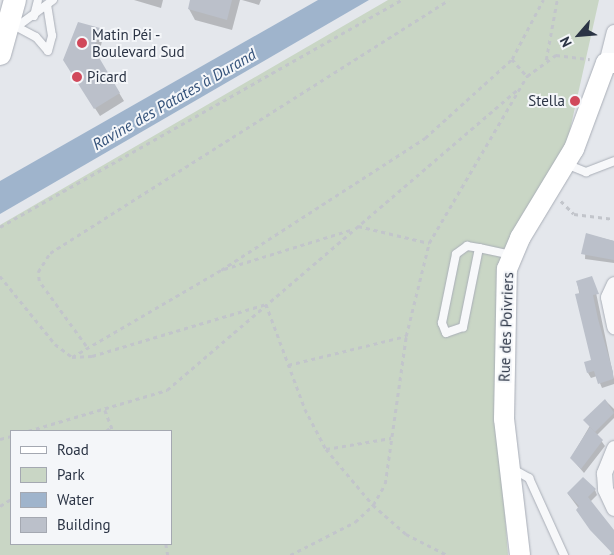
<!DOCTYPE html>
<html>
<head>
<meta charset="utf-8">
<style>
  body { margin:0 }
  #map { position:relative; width:614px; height:555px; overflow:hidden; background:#e4e7ec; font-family:"PT Sans",sans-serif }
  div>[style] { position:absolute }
  .green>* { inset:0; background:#c9d6c5 }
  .water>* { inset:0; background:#9fb4cc }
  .shadow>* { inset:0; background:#0003 }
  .building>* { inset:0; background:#bbc0ca }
  .path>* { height:2.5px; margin-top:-1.25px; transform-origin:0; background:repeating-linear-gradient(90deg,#c2c5cb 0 4px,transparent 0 8px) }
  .roads { filter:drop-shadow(0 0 1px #a9aeb7) drop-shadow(0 0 1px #a9aeb7) }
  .lane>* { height:8px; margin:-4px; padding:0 4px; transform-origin:4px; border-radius:4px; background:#f7f8fa }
  .street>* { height:15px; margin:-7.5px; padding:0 7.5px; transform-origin:7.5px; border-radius:7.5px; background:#f7f8fa }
  .secondary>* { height:20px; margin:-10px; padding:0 10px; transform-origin:10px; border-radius:10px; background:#fff }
  .primary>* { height:22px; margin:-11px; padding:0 11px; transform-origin:11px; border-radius:11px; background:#fff }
  .dots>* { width:14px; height:14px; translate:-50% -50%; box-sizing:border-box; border:2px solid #f4f6f9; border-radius:50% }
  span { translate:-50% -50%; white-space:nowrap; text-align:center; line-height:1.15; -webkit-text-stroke:4px #f4f6f9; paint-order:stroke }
  .poi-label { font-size:15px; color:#2b3445 }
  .left { translate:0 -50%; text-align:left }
  .right { translate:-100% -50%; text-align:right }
  .street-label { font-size:15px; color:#2b3445 }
  .water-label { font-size:16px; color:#34527a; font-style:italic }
  .legend { position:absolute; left:10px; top:430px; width:162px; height:115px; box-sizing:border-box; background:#f4f6f9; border:1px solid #a4a8b1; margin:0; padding:6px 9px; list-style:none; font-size:15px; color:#2b3445 }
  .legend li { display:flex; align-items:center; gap:10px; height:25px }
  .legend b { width:25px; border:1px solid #a4a8b1 }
  .north { position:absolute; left:554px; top:10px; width:50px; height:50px; -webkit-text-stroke:4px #f4f6f9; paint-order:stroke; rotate:243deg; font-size:14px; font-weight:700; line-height:20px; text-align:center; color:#2b3445 }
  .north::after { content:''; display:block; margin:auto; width:18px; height:22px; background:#2b3445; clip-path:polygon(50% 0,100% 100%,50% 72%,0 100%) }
</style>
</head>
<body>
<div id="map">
  <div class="green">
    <i style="clip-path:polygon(evenodd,388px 0,599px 0,563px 161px,523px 213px,501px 259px,498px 424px,508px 555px,0 555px,0 225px,388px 0,11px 431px,171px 431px,171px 544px,11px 544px,11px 431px)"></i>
  </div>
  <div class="water">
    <i style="clip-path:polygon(318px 0,369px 0,0 214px,0 181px)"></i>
  </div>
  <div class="shadow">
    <i style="clip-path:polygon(134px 0,163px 0,161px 8px)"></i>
    <i style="clip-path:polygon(191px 0,240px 0,232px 30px,195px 20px,189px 9px)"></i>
    <i style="clip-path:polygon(242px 0,261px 0,259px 5px)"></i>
    <i style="clip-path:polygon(99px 29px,103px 37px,98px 58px,124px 101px,100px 116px,69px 68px)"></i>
    <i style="clip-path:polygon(586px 234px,614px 241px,614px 263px,585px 259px)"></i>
    <i style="clip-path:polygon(577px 282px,594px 283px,614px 379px,614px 384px,602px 388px,597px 376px,591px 378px,588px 373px,593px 361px)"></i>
    <i style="clip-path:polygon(605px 400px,614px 409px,614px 418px,597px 435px,605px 446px,584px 473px,571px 458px)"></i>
    <i style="clip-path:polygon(595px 490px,597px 495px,590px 502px,614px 532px,614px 555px,609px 555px,612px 553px,568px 494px)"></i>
  </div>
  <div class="building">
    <i style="clip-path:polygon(190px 0,232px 0,227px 20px,188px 9px)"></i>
    <i style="clip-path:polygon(78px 22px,100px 28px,94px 49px,120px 93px,94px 109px,63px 60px)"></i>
    <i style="clip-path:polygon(586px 233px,614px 241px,614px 260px,581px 254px)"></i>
    <i style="clip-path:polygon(592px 276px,599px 294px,593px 295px,598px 319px,613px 372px,613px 379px,598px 384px,594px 371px,587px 373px,584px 362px,591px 360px,575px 294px,580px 293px,576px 281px)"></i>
    <i style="clip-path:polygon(605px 399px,614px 413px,595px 432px,583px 420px)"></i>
    <i style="clip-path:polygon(590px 427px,603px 440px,581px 469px,570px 458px)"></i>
    <i style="clip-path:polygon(583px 477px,596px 489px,588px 497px,614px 530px,614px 555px,590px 530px,576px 510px,579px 506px,567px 493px)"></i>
  </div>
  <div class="path">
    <i style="left:512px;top:59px;width:67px;rotate:-62.3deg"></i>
    <i style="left:546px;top:60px;width:61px;rotate:-79.6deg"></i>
    <i style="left:561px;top:201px;width:18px;rotate:45deg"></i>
    <i style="left:574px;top:214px;width:40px;rotate:7.1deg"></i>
    <i style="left:358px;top:226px;width:73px;rotate:13.5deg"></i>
    <i style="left:0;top:227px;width:461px;rotate:-29.5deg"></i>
    <i style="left:224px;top:269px;width:135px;rotate:-17.2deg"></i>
    <i style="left:0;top:276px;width:87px;rotate:51deg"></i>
    <i style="left:55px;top:344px;width:21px;rotate:37deg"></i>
    <i style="left:72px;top:357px;width:20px;rotate:-3deg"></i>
    <i style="left:92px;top:356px;width:182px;rotate:-16.6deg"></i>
    <i style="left:266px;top:304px;width:112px;rotate:69.6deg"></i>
    <i style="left:305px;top:409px;width:45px;rotate:62.3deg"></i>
    <i style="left:326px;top:449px;width:73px;rotate:50deg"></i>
    <i style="left:373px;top:505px;width:44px;rotate:41.3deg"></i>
    <i style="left:406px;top:534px;width:46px;rotate:27.1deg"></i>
    <i style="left:86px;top:346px;width:80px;rotate:-125.9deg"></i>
    <i style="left:39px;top:281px;width:9px;rotate:-96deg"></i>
    <i style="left:38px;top:272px;width:22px;rotate:-58deg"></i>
    <i style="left:50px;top:253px;width:472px;rotate:-32.4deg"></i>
    <i style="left:72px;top:357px;width:173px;rotate:-30.3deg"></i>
    <i style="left:221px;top:270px;width:243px;rotate:-32.9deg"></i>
    <i style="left:425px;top:138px;width:118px;rotate:-42.2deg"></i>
    <i style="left:512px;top:59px;width:23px;rotate:49deg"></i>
    <i style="left:288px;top:365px;width:122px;rotate:-13.8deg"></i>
    <i style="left:105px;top:410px;width:22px;rotate:69deg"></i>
    <i style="left:28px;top:431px;width:145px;rotate:-16.4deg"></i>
    <i style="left:167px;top:390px;width:464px;rotate:-40.6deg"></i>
    <i style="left:106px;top:431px;width:6px;rotate:-39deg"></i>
    <i style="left:0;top:439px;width:11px;rotate:-15deg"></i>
    <i style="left:326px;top:449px;width:66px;rotate:-9.6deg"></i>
    <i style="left:0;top:506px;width:13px;rotate:-32deg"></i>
    <i style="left:166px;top:544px;width:11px;rotate:80deg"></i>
    <i style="left:290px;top:555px;width:73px;rotate:-26.9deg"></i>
    <i style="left:355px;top:522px;width:25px;rotate:-43deg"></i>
    <i style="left:373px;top:505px;width:24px;rotate:-60deg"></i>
    <i style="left:385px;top:484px;width:149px;rotate:-81.9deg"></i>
    <i style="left:406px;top:336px;width:96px;rotate:-76.1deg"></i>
    <i style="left:429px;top:243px;width:194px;rotate:-59.6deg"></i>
    <i style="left:527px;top:76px;width:36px;rotate:-36deg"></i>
    <i style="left:556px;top:55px;width:34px;rotate:7deg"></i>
  </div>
  <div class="roads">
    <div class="lane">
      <i style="left:34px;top:16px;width:16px;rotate:-76deg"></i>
      <i style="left:17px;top:27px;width:21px;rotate:28deg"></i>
      <i style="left:36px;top:37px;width:18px;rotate:49deg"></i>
      <i style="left:48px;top:51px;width:16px;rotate:-75deg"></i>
      <i style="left:52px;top:36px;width:30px;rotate:-99deg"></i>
      <i style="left:15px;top:28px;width:47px;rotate:-36.4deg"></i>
      <i style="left:566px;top:164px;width:22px;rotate:22deg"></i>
      <i style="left:586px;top:172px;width:30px;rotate:-21deg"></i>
      <i style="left:467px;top:246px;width:12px;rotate:9deg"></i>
      <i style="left:479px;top:248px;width:81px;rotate:101.4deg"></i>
      <i style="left:463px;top:327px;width:18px;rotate:161deg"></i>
      <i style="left:446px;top:333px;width:11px;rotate:-112deg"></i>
      <i style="left:442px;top:323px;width:70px;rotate:-78.5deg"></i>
      <i style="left:456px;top:254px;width:14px;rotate:-36deg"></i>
      <i style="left:479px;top:248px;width:34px;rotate:12deg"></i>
      <i style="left:511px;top:468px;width:21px;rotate:29deg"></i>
      <i style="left:529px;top:478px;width:85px;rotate:65.6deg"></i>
    </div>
    <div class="street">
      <i style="left:606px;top:63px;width:32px;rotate:-76deg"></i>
      <i style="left:614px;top:284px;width:14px;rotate:115deg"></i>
      <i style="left:608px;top:297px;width:30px;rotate:78deg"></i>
      <i style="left:614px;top:448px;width:27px;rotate:112deg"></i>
      <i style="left:604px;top:473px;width:16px;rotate:86deg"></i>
      <i style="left:605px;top:489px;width:21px;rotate:65deg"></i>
    </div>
    <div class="secondary">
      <i style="left:520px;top:555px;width:137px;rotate:-96.7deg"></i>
      <i style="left:504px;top:419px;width:150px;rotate:-88.9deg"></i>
      <i style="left:507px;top:269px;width:34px;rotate:-67deg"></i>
      <i style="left:520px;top:238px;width:104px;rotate:-58.8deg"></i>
      <i style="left:574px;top:149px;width:92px;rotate:-69.6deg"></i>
      <i style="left:606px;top:63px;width:8px"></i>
    </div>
    <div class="primary">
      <i style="left:0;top:54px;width:56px;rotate:-74.5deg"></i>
    </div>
  </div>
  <div class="dots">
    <i style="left:82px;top:43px;background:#d1495b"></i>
    <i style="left:77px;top:77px;background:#d1495b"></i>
    <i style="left:575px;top:101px;background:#d1495b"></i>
  </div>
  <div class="poi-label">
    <span class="left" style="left:92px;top:43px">Matin Péi -<br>Boulevard Sud</span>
    <span class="left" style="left:87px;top:77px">Picard</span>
    <span class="right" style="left:565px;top:101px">Stella</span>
  </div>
  <div class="street-label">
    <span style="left:506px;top:327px;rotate:-88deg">Rue des Poivriers</span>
  </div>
  <div class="water-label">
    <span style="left:174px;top:99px;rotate:-30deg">Ravine des Patates à Durand</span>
  </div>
  <ul class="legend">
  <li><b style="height:6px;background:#fff"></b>Road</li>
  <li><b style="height:14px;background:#c9d6c5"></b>Park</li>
  <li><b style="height:14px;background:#9fb4cc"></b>Water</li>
  <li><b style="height:14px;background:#bbc0ca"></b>Building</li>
  </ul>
  <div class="north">N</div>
</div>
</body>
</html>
